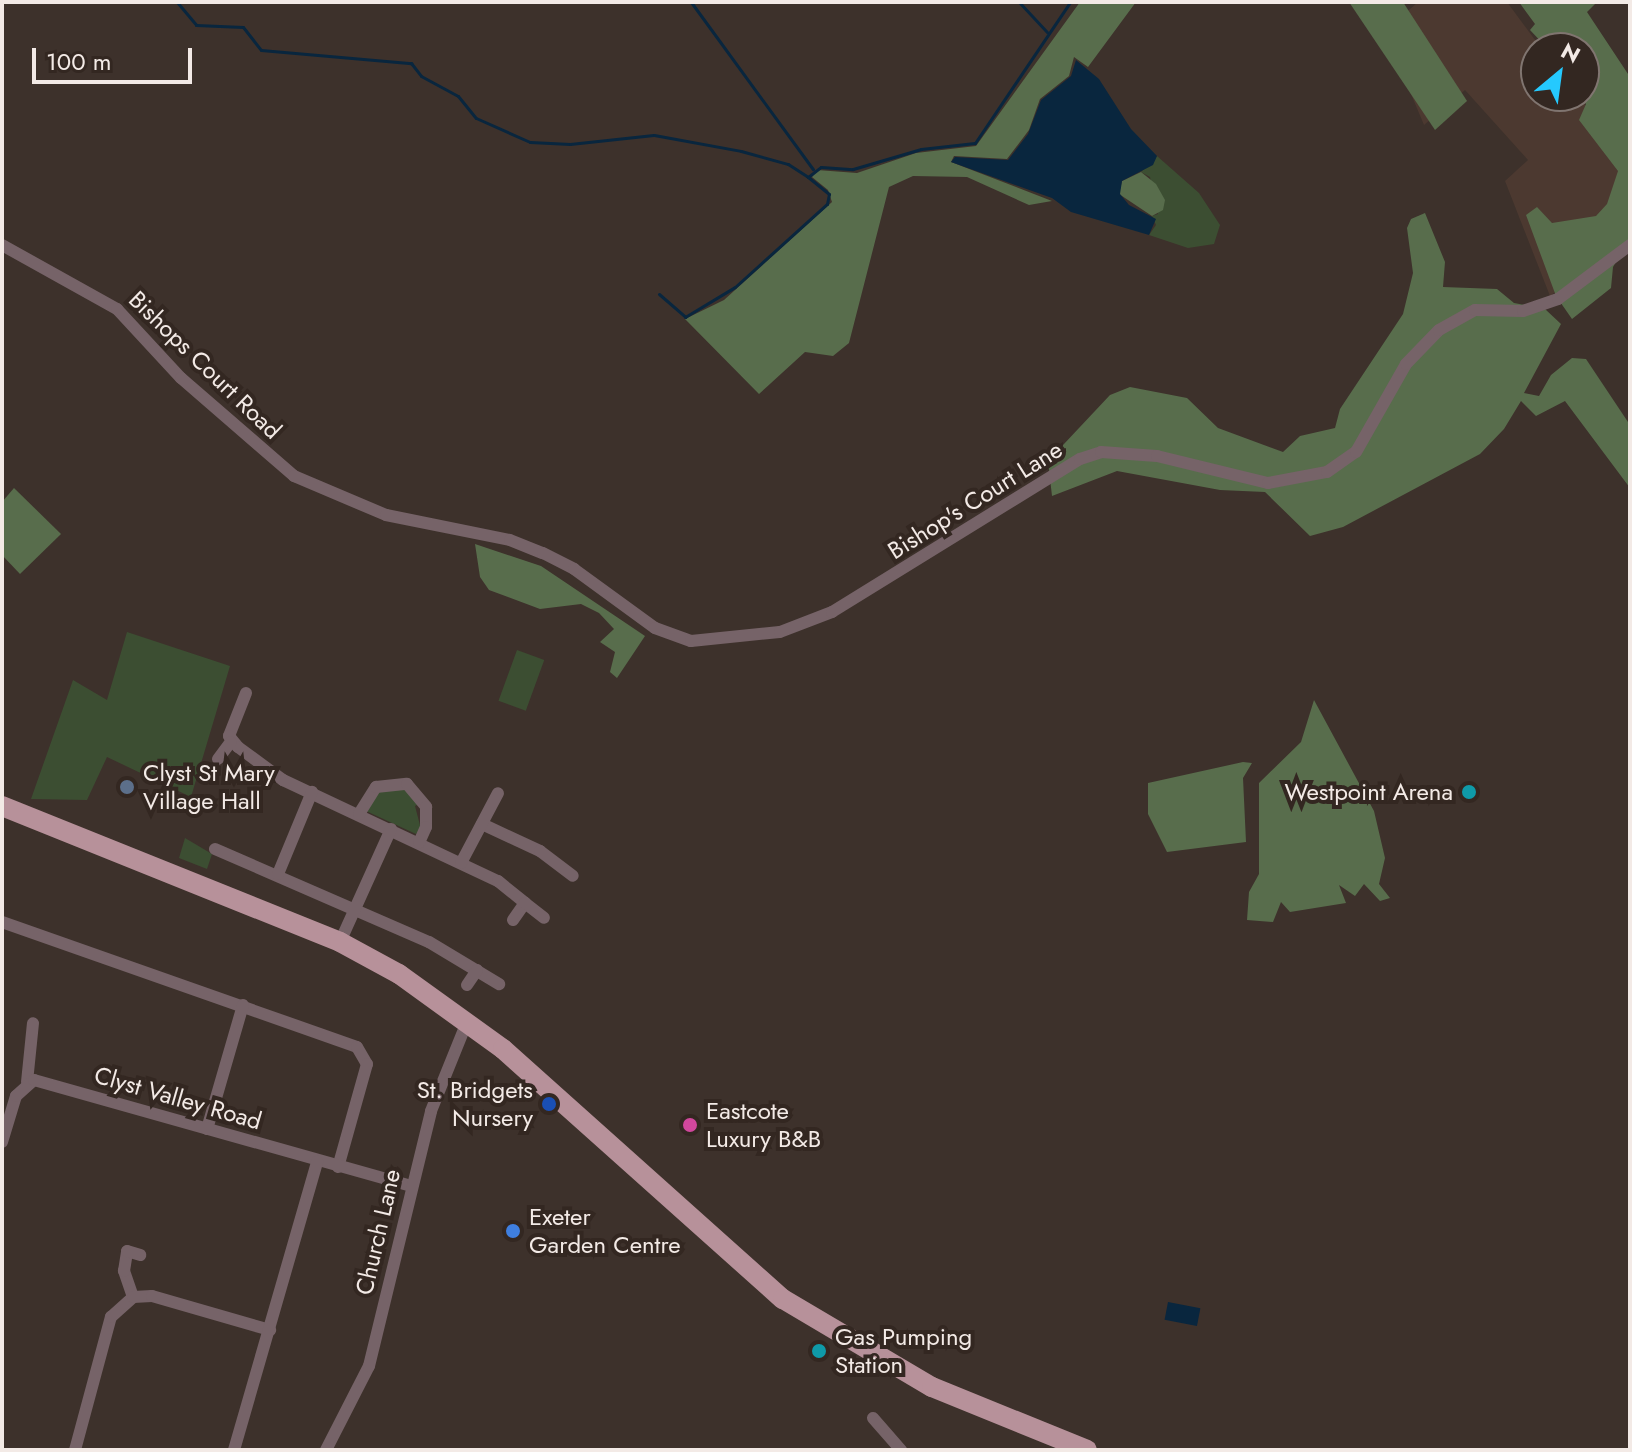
<!DOCTYPE html>
<html>
<head>
<meta charset="utf-8">
<style>
  body { margin:0 }
  #map { position:relative; width:1632px; height:1452px; overflow:hidden; background:#3d312b; font-family:Jost,sans-serif }
  div>[style] { position:absolute }
  .built>* { inset:0; background:#4c3930 }
  .green>* { inset:0; background:#3c4e32; transform-origin:0 0 }
  .forest>* { inset:0; background:#586d4c }
  .water>* { inset:0; background:#09263e; transform-origin:0 0 }
  .stream>* { height:3px; margin:-1.5px; padding:0 1.5px; transform-origin:1.5px; border-radius:1.5px; background:#09263e }
  .minor>* { height:12px; margin:-6px; padding:0 6px; transform-origin:6px; border-radius:6px; background:#766368 }
  .primary>* { height:20px; margin:-10px; padding:0 10px; transform-origin:10px; border-radius:10px; background:#b7919a }
  .dots>* { width:22px; height:22px; translate:-50% -50%; box-sizing:border-box; border:4px solid #332721; border-radius:50% }
  span { translate:-50% -50%; white-space:nowrap; text-align:center; line-height:1.15; -webkit-text-stroke:8px #332721; paint-order:stroke }
  .street-label { font-size:24px; color:#f3eae6 }
  .poi-label { font-size:24px; color:#f3eae6 }
  .left { translate:0 -50%; text-align:left }
  .right { translate:-100% -50%; text-align:right }
  .frame { position:absolute; inset:0; border:4px solid #f3eae6; pointer-events:none }
  .north { position:absolute; left:1520px; top:32px; width:80px; height:80px; box-sizing:border-box; background:#332721; border:2px solid #807570; border-radius:50%; rotate:29deg; font-size:22px; font-weight:700; line-height:32px; text-align:center; color:#f3eae6 }
  .north::after { content:''; display:block; margin:auto; width:28px; height:36px; background:#25c9fe; clip-path:polygon(50% 0,100% 100%,50% 72%,0 100%) }
  .scale { position:absolute; left:32px; top:48px; width:160px; height:36px; box-sizing:border-box; border:4px solid #f3eae6; border-top:0; padding-left:10px; font-size:24px; line-height:28px; white-space:nowrap; color:#f3eae6; -webkit-text-stroke:6px #332721; paint-order:stroke }
</style>
</head>
<body>
<div id="map">
  <div class="built">
    <i style="clip-path:polygon(1418px 2px,1507px 2px,1541px 48px,1536px 48px,1536px 96px,1578px 96px,1630px 161px,1609px 252px,1550px 296px,1505px 181px,1528px 160px,1465px 90px,1424px 125px,1403px 75px,1375px 40px)"></i>
  </div>
  <div class="green">
    <i style="clip-path:polygon(1157px 156px,1199px 193px,1220px 225px,1214px 244px,1188px 248px,1149px 235px,1156px 225px,1152px 216px,1158px 214px,1150px 177px,1141px 172px)"></i>
    <i style="clip-path:polygon(127px 632px,230px 666px,191px 797px,107px 757px,87px 800px,31px 799px,73px 680px,107px 700px)"></i>
    <i style="left:517px;top:650px;width:29px;height:54px;rotate:20deg"></i>
    <i style="clip-path:polygon(403px 786px,421px 803px,415px 806px,421px 829px,416px 834px,364px 810px,372px 794px)"></i>
    <i style="clip-path:polygon(185px 838px,212px 854px,207px 869px,179px 858px)"></i>
  </div>
  <div class="forest">
    <i style="clip-path:polygon(1080px 2px,1136px 2px,1088px 67px,1074px 57px,1069px 76px,1040px 99px,1029px 130px,1007px 159px,954px 156px,951px 162px,1052px 201px,1029px 205px,967px 177px,913px 176px,889px 187px,849px 343px,833px 356px,805px 352px,759px 394px,685px 319px,724px 300px,832px 202px,828px 190px,812px 177px,817px 170px,857px 173px,916px 153px,976px 146px)"></i>
    <i style="clip-path:polygon(1349px 2px,1403px 2px,1467px 101px,1435px 130px)"></i>
    <i style="clip-path:polygon(1519px 2px,1597px 2px,1587px 12px,1630px 77px,1630px 239px,1613px 267px,1611px 288px,1572px 319px,1556px 296px,1526px 215px,1537px 207px,1552px 223px,1596px 216px,1607px 204px,1618px 171px,1579px 120px,1586px 104px,1579px 96px,1584px 96px,1584px 48px,1547px 48px,1530px 30px,1535px 24px)"></i>
    <i style="clip-path:polygon(1141px 172px,1156px 184px,1165px 200px,1163px 210px,1152px 216px,1119px 194px,1122px 181px)"></i>
    <i style="clip-path:polygon(1425px 213px,1445px 262px,1443px 287px,1497px 289px,1514px 303px,1545px 309px,1561px 324px,1524px 393px,1539px 396px,1551px 375px,1572px 358px,1586px 359px,1630px 425px,1630px 488px,1565px 401px,1536px 416px,1521px 401px,1504px 429px,1480px 454px,1343px 527px,1310px 536px,1265px 492px,1220px 490px,1117px 471px,1052px 496px,1048px 461px,1110px 395px,1130px 387px,1187px 398px,1218px 428px,1283px 452px,1300px 436px,1335px 428px,1340px 409px,1403px 314px,1413px 273px,1407px 228px,1411px 219px)"></i>
    <i style="clip-path:polygon(14px 488px,61px 534px,20px 574px,2px 555px,2px 502px)"></i>
    <i style="clip-path:polygon(475px 544px,541px 566px,645px 636px,617px 678px,610px 672px,615px 652px,600px 642px,614px 629px,599px 613px,581px 604px,540px 609px,489px 590px,480px 577px)"></i>
    <i style="clip-path:polygon(1314px 700px,1374px 811px,1385px 858px,1379px 884px,1390px 898px,1380px 901px,1364px 884px,1355px 896px,1339px 885px,1346px 903px,1290px 912px,1281px 902px,1273px 922px,1247px 920px,1249px 892px,1259px 874px,1259px 783px,1301px 742px)"></i>
    <i style="clip-path:polygon(1243px 762px,1252px 763px,1243px 778px,1246px 842px,1167px 852px,1148px 814px,1148px 783px)"></i>
  </div>
  <div class="water">
    <i style="clip-path:polygon(1076px 60px,1099px 79px,1131px 129px,1157px 156px,1153px 165px,1122px 181px,1120px 194px,1129px 205px,1156px 219px,1149px 235px,1071px 212px,1052px 198px,951px 162px,955px 157px,1008px 160px,1028px 134px,1041px 100px,1071px 76px)"></i>
    <i style="left:1168px;top:1302px;width:33px;height:18px;rotate:11deg"></i>
  </div>
  <div class="stream">
    <i style="left:177px;top:2px;width:30px;rotate:50deg"></i>
    <i style="left:196px;top:25px;width:47px;rotate:2.4deg"></i>
    <i style="left:243px;top:27px;width:29px;rotate:52deg"></i>
    <i style="left:261px;top:50px;width:151px;rotate:5deg"></i>
    <i style="left:411px;top:63px;width:16px;rotate:52deg"></i>
    <i style="left:421px;top:76px;width:42px;rotate:28.4deg"></i>
    <i style="left:458px;top:96px;width:28px;rotate:51deg"></i>
    <i style="left:476px;top:118px;width:59px;rotate:24deg"></i>
    <i style="left:530px;top:142px;width:40px;rotate:2.9deg"></i>
    <i style="left:570px;top:144px;width:84px;rotate:-6.1deg"></i>
    <i style="left:654px;top:135px;width:88px;rotate:10.4deg"></i>
    <i style="left:741px;top:151px;width:49px;rotate:15.5deg"></i>
    <i style="left:788px;top:164px;width:24px;rotate:33deg"></i>
    <i style="left:808px;top:177px;width:16px;rotate:-38deg"></i>
    <i style="left:821px;top:167px;width:32px;rotate:4deg"></i>
    <i style="left:853px;top:169px;width:71px;rotate:-16.4deg"></i>
    <i style="left:921px;top:149px;width:54px;rotate:-6.3deg"></i>
    <i style="left:975px;top:143px;width:170px;rotate:-56deg"></i>
    <i style="left:691px;top:2px;width:207px;rotate:53.9deg"></i>
    <i style="left:1019px;top:2px;width:41px;rotate:47deg"></i>
    <i style="left:659px;top:294px;width:35px;rotate:41deg"></i>
    <i style="left:685px;top:317px;width:58px;rotate:-31deg"></i>
    <i style="left:735px;top:287px;width:124px;rotate:-42.1deg"></i>
    <i style="left:827px;top:204px;width:10px;rotate:-79deg"></i>
    <i style="left:829px;top:194px;width:27px;rotate:-141deg"></i>
  </div>
  <div class="minor">
    <i style="left:2px;top:245px;width:132px;rotate:29.1deg"></i>
    <i style="left:117px;top:309px;width:94px;rotate:47.2deg"></i>
    <i style="left:181px;top:378px;width:150px;rotate:40.9deg"></i>
    <i style="left:294px;top:476px;width:100px;rotate:23deg"></i>
    <i style="left:386px;top:515px;width:126px;rotate:11.4deg"></i>
    <i style="left:510px;top:540px;width:35px;rotate:22deg"></i>
    <i style="left:543px;top:553px;width:35px;rotate:27deg"></i>
    <i style="left:574px;top:569px;width:100px;rotate:36.1deg"></i>
    <i style="left:655px;top:628px;width:38px;rotate:20deg"></i>
    <i style="left:691px;top:641px;width:89px;rotate:-5.8deg"></i>
    <i style="left:780px;top:632px;width:56px;rotate:-21deg"></i>
    <i style="left:832px;top:612px;width:291px;rotate:-31.7deg"></i>
    <i style="left:1080px;top:459px;width:22px;rotate:-18deg"></i>
    <i style="left:1101px;top:452px;width:56px;rotate:4.1deg"></i>
    <i style="left:1157px;top:456px;width:114px;rotate:13.7deg"></i>
    <i style="left:1268px;top:483px;width:60px;rotate:-10.6deg"></i>
    <i style="left:1327px;top:472px;width:35px;rotate:-35deg"></i>
    <i style="left:1356px;top:452px;width:101px;rotate:-60.4deg"></i>
    <i style="left:1406px;top:364px;width:47px;rotate:-45.9deg"></i>
    <i style="left:1439px;top:330px;width:41px;rotate:-29.1deg"></i>
    <i style="left:1475px;top:310px;width:48px;rotate:1.2deg"></i>
    <i style="left:1523px;top:311px;width:37px;rotate:-19deg"></i>
    <i style="left:1558px;top:299px;width:90px;rotate:-36.9deg"></i>
    <i style="left:246px;top:693px;width:46px;rotate:111.6deg"></i>
    <i style="left:229px;top:736px;width:14px;rotate:51deg"></i>
    <i style="left:238px;top:747px;width:56px;rotate:36.3deg"></i>
    <i style="left:283px;top:780px;width:238px;rotate:25.2deg"></i>
    <i style="left:498px;top:881px;width:35px;rotate:39deg"></i>
    <i style="left:218px;top:759px;width:21px;rotate:-53deg"></i>
    <i style="left:359px;top:814px;width:32px;rotate:-58deg"></i>
    <i style="left:376px;top:787px;width:31px;rotate:-6deg"></i>
    <i style="left:407px;top:784px;width:30px;rotate:50deg"></i>
    <i style="left:426px;top:807px;width:20px;rotate:90deg"></i>
    <i style="left:426px;top:827px;width:17px;rotate:114deg"></i>
    <i style="left:482px;top:824px;width:64px;rotate:25deg"></i>
    <i style="left:540px;top:851px;width:41px;rotate:37.1deg"></i>
    <i style="left:215px;top:849px;width:233px;rotate:23.5deg"></i>
    <i style="left:429px;top:942px;width:82px;rotate:31deg"></i>
    <i style="left:461px;top:863px;width:79px;rotate:-62.1deg"></i>
    <i style="left:278px;top:874px;width:89px;rotate:-67.5deg"></i>
    <i style="left:513px;top:920px;width:21px;rotate:-55deg"></i>
    <i style="left:525px;top:903px;width:24px;rotate:38deg"></i>
    <i style="left:2px;top:922px;width:376px;rotate:19.4deg"></i>
    <i style="left:357px;top:1047px;width:20px;rotate:60deg"></i>
    <i style="left:367px;top:1064px;width:107px;rotate:105.7deg"></i>
    <i style="left:340px;top:942px;width:124px;rotate:-65.7deg"></i>
    <i style="left:467px;top:985px;width:18px;rotate:-56deg"></i>
    <i style="left:27px;top:1082px;width:59px;rotate:-84.2deg"></i>
    <i style="left:207px;top:1129px;width:129px;rotate:-73.8deg"></i>
    <i style="left:2px;top:1142px;width:48px;rotate:-73.1deg"></i>
    <i style="left:16px;top:1096px;width:24px;rotate:-42deg"></i>
    <i style="left:34px;top:1080px;width:391px;rotate:15.7deg"></i>
    <i style="left:133px;top:1297px;width:28px;rotate:-109deg"></i>
    <i style="left:124px;top:1271px;width:20px;rotate:-81deg"></i>
    <i style="left:127px;top:1251px;width:14px;rotate:17deg"></i>
    <i style="left:873px;top:1418px;width:43px;rotate:48.8deg"></i>
    <i style="left:75px;top:1450px;width:138px;rotate:-74.9deg"></i>
    <i style="left:111px;top:1317px;width:30px;rotate:-42deg"></i>
    <i style="left:133px;top:1297px;width:19px;rotate:-3deg"></i>
    <i style="left:152px;top:1296px;width:123px;rotate:16.1deg"></i>
    <i style="left:234px;top:1450px;width:300px;rotate:-73.9deg"></i>
    <i style="left:326px;top:1450px;width:94px;rotate:-62.9deg"></i>
    <i style="left:369px;top:1366px;width:262px;rotate:-76.3deg"></i>
    <i style="left:431px;top:1111px;width:96px;rotate:-68deg"></i>
  </div>
  <div class="primary">
    <i style="left:2px;top:806px;width:364px;rotate:21.9deg"></i>
    <i style="left:340px;top:942px;width:67px;rotate:28.5deg"></i>
    <i style="left:399px;top:974px;width:128px;rotate:35.8deg"></i>
    <i style="left:503px;top:1049px;width:375px;rotate:41.8deg"></i>
    <i style="left:783px;top:1299px;width:173px;rotate:30.6deg"></i>
    <i style="left:932px;top:1387px;width:167px;rotate:22.1deg"></i>
  </div>
  <div class="dots">
    <i style="left:127px;top:787px;background:#5c6f8a"></i>
    <i style="left:1469px;top:792px;background:#0f9aa8"></i>
    <i style="left:549px;top:1104px;background:#1a4fb4"></i>
    <i style="left:690px;top:1125px;background:#d1479c"></i>
    <i style="left:513px;top:1231px;background:#3f7fe0"></i>
    <i style="left:819px;top:1351px;background:#0f9aa8"></i>
  </div>
  <div class="street-label">
    <span style="left:205px;top:365px;rotate:44deg">Bishops Court Road</span>
    <span style="left:975px;top:500px;rotate:-32deg">Bishop's Court Lane</span>
    <span style="left:178px;top:1098px;rotate:16deg">Clyst Valley Road</span>
    <span style="left:378px;top:1232px;rotate:-77deg">Church Lane</span>
  </div>
  <div class="poi-label">
    <span class="left" style="left:143px;top:787px">Clyst St Mary<br>Village Hall</span>
    <span class="right" style="left:1453px;top:792px">Westpoint Arena</span>
    <span class="right" style="left:533px;top:1104px">St. Bridgets<br>Nursery</span>
    <span class="left" style="left:706px;top:1125px">Eastcote<br>Luxury B&amp;B</span>
    <span class="left" style="left:529px;top:1231px">Exeter<br>Garden Centre</span>
    <span class="left" style="left:835px;top:1351px">Gas Pumping<br>Station</span>
  </div>
  <div class="frame"></div>
  <div class="north">N</div>
  <div class="scale">100 m</div>
</div>
</body>
</html>
